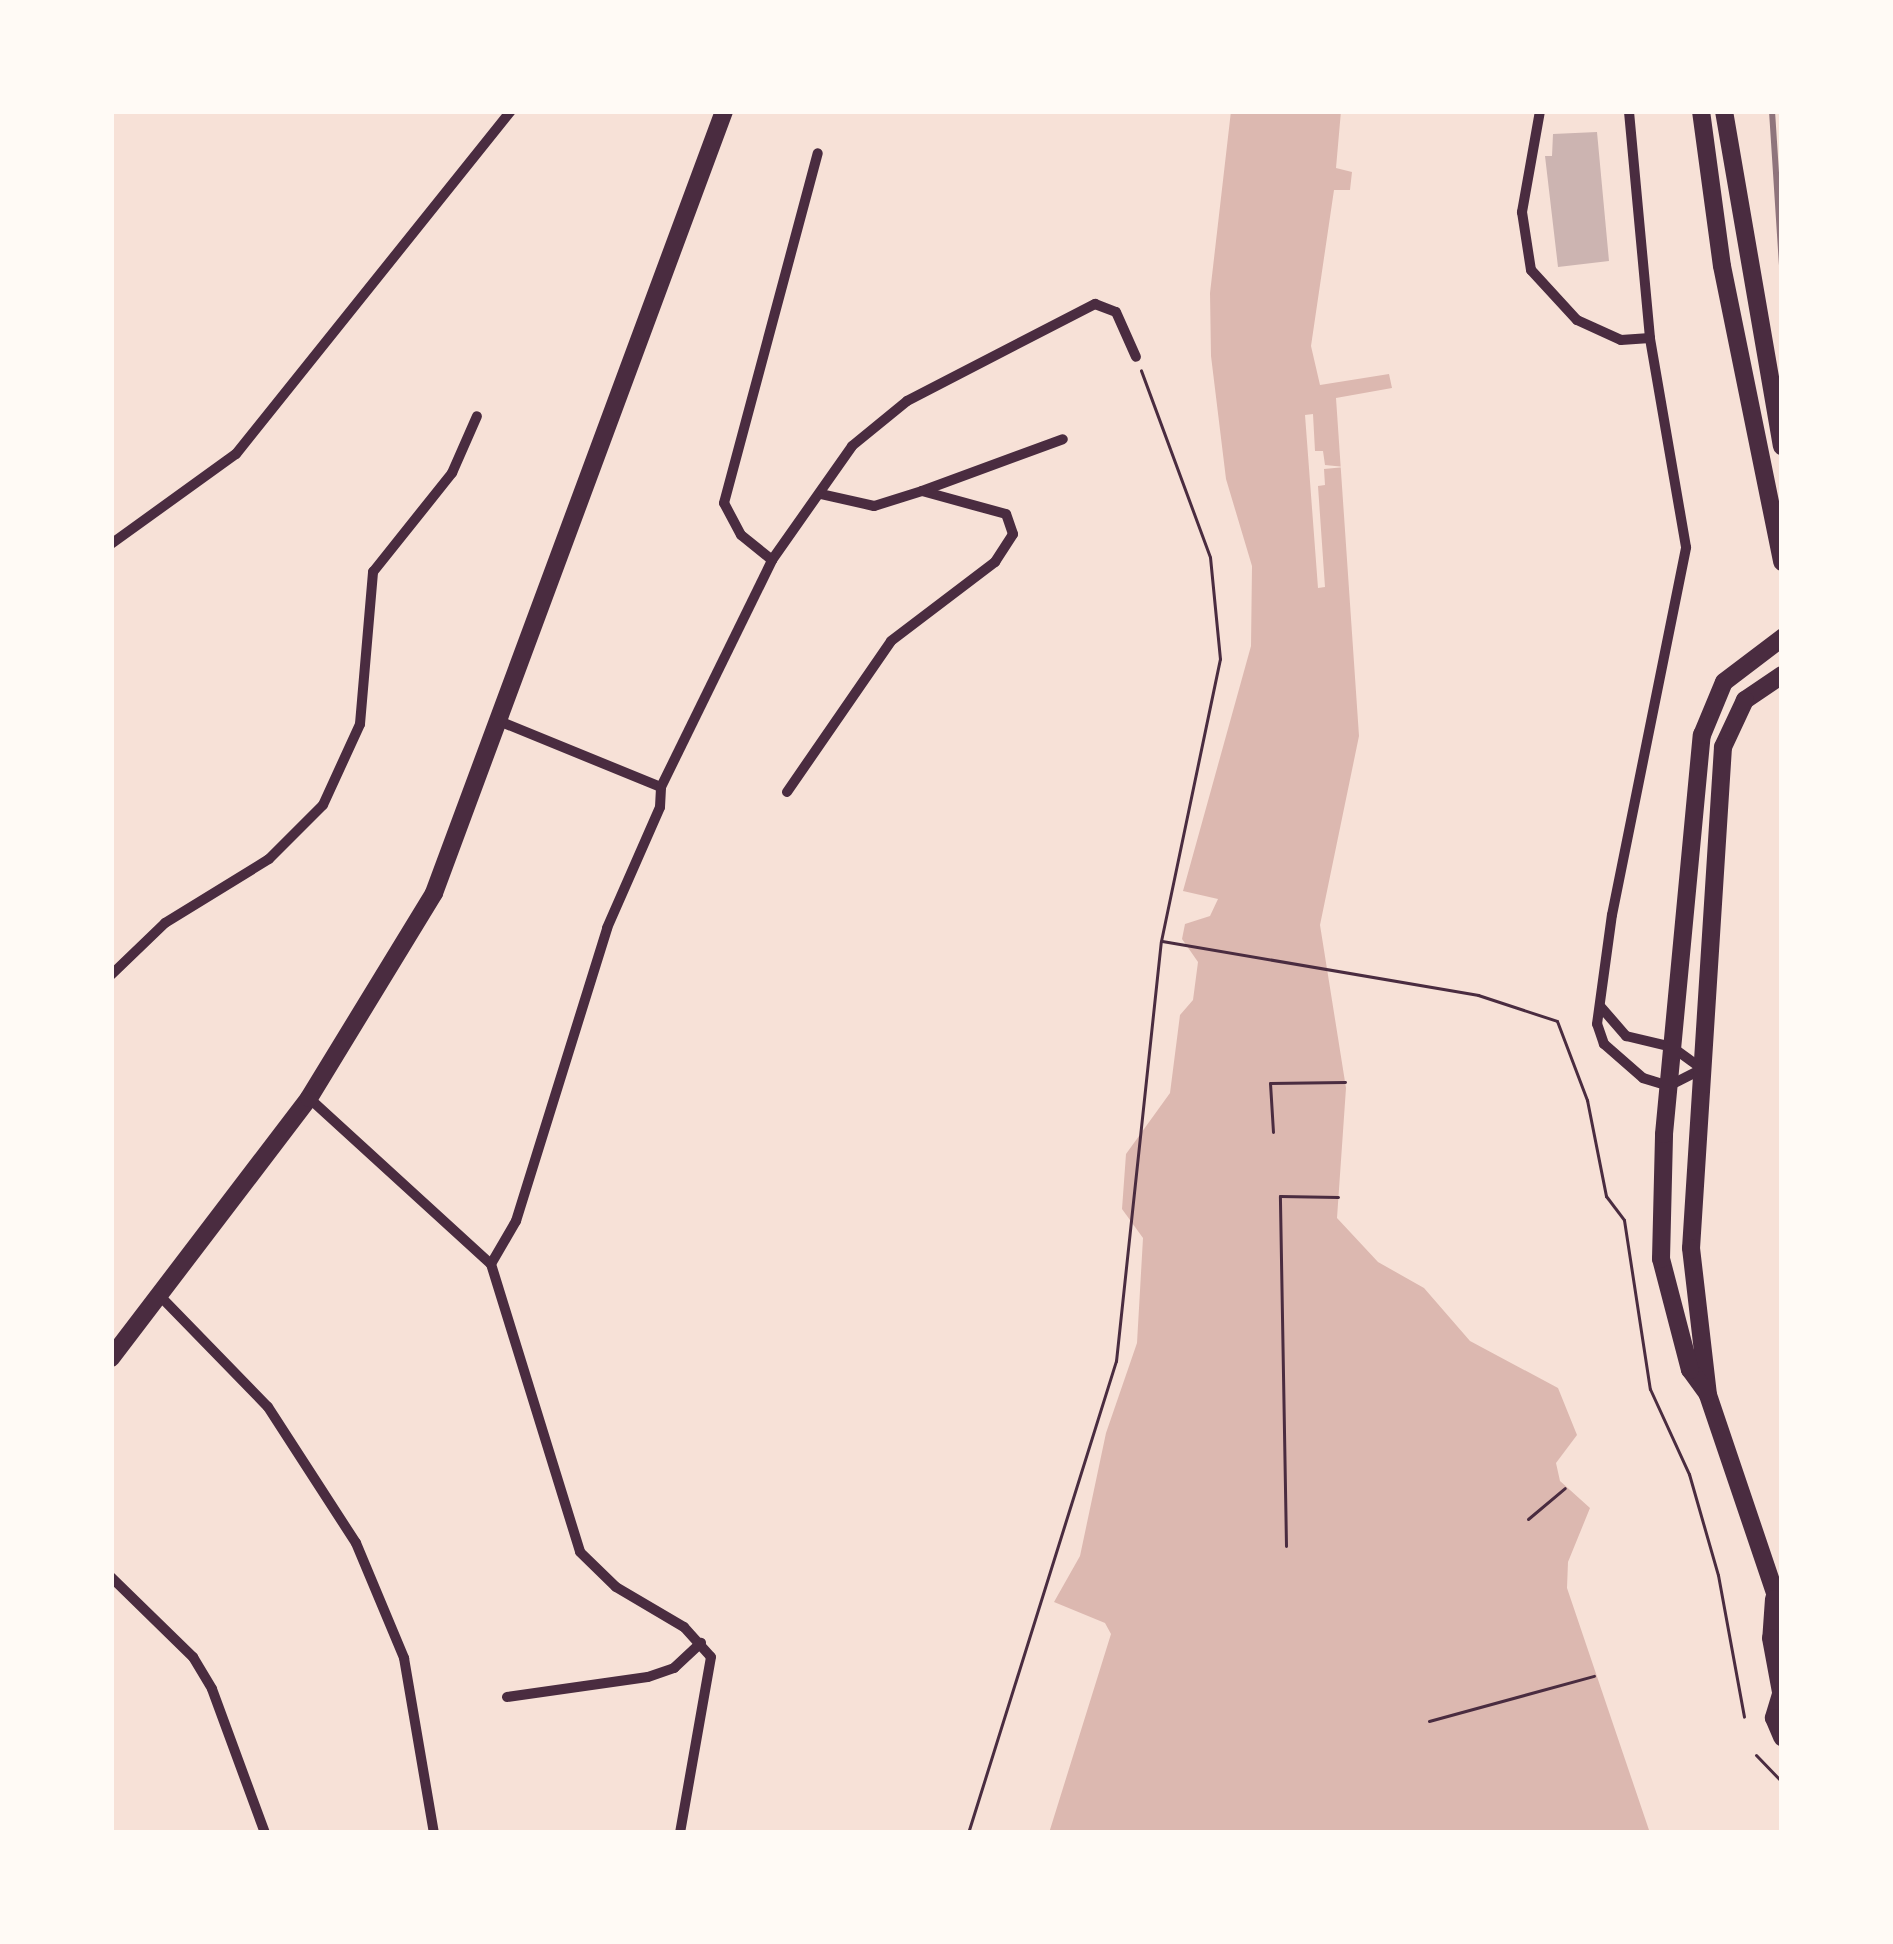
<!DOCTYPE html>
<html>
<head>
<meta charset="utf-8">
<style>
  body { margin:0 }
  #map { position:relative; width:1893px; height:1944px; overflow:hidden; background:#f7e1d7; font-family:Rubik,sans-serif }
  div>[style] { position:absolute }
  .water>* { inset:0; background:#dcb8b0 }
  .pier>* { inset:0; background:#f7e1d7 }
  .building>* { inset:0; background:#ccb4b1 }
  .path>* { height:3px; margin:-1.5px; padding:0 1.5px; transform-origin:1.5px; border-radius:1.5px; background:#4a2c40 }
  .minor>* { height:10px; margin:-5px; padding:0 5px; transform-origin:5px; border-radius:5px; background:#4a2c40 }
  .primary>* { height:18px; margin:-9px; padding:0 9px; transform-origin:9px; border-radius:9px; background:#4a2c40 }
  .trunk>* { height:18px; margin:-9px; padding:0 9px; transform-origin:9px; border-radius:9px; background:#4a2c40 }
  .rail>* { height:6px; margin:-3px; padding:0 3px; transform-origin:3px; border-radius:3px; background:#8f747c }
  span { translate:-50% -50%; white-space:nowrap; text-align:center; line-height:1.15; -webkit-text-stroke:12px #fffaf5; paint-order:stroke }
  .frame { position:absolute; inset:0; border:114px solid #fffaf5; pointer-events:none }
</style>
</head>
<body>
<div id="map">
  <div class="water">
    <i style="clip-path:polygon(1231px 111px,1341px 111px,1336px 168px,1352px 172px,1350px 190px,1334px 190px,1311px 346px,1320px 385px,1389px 374px,1392px 388px,1336px 398px,1359px 736px,1320px 925px,1346px 1088px,1337px 1218px,1378px 1262px,1424px 1288px,1470px 1341px,1558px 1388px,1577px 1435px,1556px 1463px,1560px 1481px,1590px 1508px,1568px 1562px,1567px 1588px,1650px 1833px,1049px 1833px,1111px 1634px,1105px 1623px,1054px 1602px,1080px 1556px,1106px 1433px,1137px 1343px,1143px 1238px,1122px 1209px,1126px 1154px,1170px 1093px,1180px 1015px,1193px 1000px,1198px 962px,1182px 939px,1185px 924px,1210px 916px,1218px 899px,1183px 891px,1251px 646px,1252px 566px,1226px 479px,1211px 356px,1210px 293px)"></i>
  </div>
  <div class="pier">
    <i style="clip-path:polygon(1313px 414px,1315px 451px,1323px 451px,1325px 465px,1345px 467px,1324px 469px,1325px 485px,1318px 486px,1325px 587px,1318px 588px,1305px 415px)"></i>
  </div>
  <div class="building">
    <i style="clip-path:polygon(1597px 132px,1609px 261px,1558px 267px,1545px 156px,1552px 156px,1553px 134px)"></i>
  </div>
  <div class="path">
    <i style="left:1162px;top:941px;width:321px;rotate:9.7deg"></i>
    <i style="left:1478px;top:995px;width:83px;rotate:18.2deg"></i>
    <i style="left:1557px;top:1021px;width:85px;rotate:69.2deg"></i>
    <i style="left:1587px;top:1100px;width:98px;rotate:78.8deg"></i>
    <i style="left:1606px;top:1196px;width:30px;rotate:53deg"></i>
    <i style="left:1624px;top:1220px;width:171px;rotate:81.3deg"></i>
    <i style="left:1650px;top:1389px;width:94px;rotate:65.4deg"></i>
    <i style="left:1689px;top:1474px;width:105px;rotate:74deg"></i>
    <i style="left:1718px;top:1575px;width:144px;rotate:79.6deg"></i>
    <i style="left:1273px;top:1132px;width:49px;rotate:-93.5deg"></i>
    <i style="left:1270px;top:1083px;width:75px;rotate:-0.8deg"></i>
    <i style="left:1528px;top:1519px;width:48px;rotate:-40deg"></i>
    <i style="left:1286px;top:1546px;width:350px;rotate:-91deg"></i>
    <i style="left:1280px;top:1196px;width:58px;rotate:1deg"></i>
    <i style="left:1429px;top:1721px;width:171px;rotate:-15.3deg"></i>
    <i style="left:1756px;top:1755px;width:37px;rotate:46deg"></i>
    <i style="left:968px;top:1833px;width:495px;rotate:-72.6deg"></i>
    <i style="left:1116px;top:1361px;width:422px;rotate:-83.9deg"></i>
    <i style="left:1161px;top:941px;width:288px;rotate:-78.2deg"></i>
    <i style="left:1220px;top:659px;width:102px;rotate:-95.6deg"></i>
    <i style="left:1210px;top:557px;width:199px;rotate:-110.3deg"></i>
  </div>
  <div class="minor">
    <i style="left:1540px;top:111px;width:103px;rotate:100.1deg"></i>
    <i style="left:1522px;top:212px;width:59px;rotate:81.2deg"></i>
    <i style="left:1531px;top:270px;width:68px;rotate:47.4deg"></i>
    <i style="left:1577px;top:320px;width:48px;rotate:24.4deg"></i>
    <i style="left:1621px;top:340px;width:29px;rotate:-4deg"></i>
    <i style="left:922px;top:491px;width:150px;rotate:-20.2deg"></i>
    <i style="left:111px;top:544px;width:154px;rotate:-35.8deg"></i>
    <i style="left:236px;top:454px;width:440px;rotate:-51.3deg"></i>
    <i style="left:772px;top:560px;width:40px;rotate:-141deg"></i>
    <i style="left:741px;top:535px;width:36px;rotate:-118deg"></i>
    <i style="left:724px;top:503px;width:362px;rotate:-75deg"></i>
    <i style="left:499px;top:721px;width:175px;rotate:22.2deg"></i>
    <i style="left:787px;top:792px;width:183px;rotate:-55.4deg"></i>
    <i style="left:891px;top:641px;width:131px;rotate:-37.2deg"></i>
    <i style="left:995px;top:562px;width:33px;rotate:-57deg"></i>
    <i style="left:1013px;top:534px;width:21px;rotate:-109deg"></i>
    <i style="left:1006px;top:514px;width:87px;rotate:-164.7deg"></i>
    <i style="left:922px;top:491px;width:50px;rotate:162.6deg"></i>
    <i style="left:874px;top:506px;width:54px;rotate:-167.2deg"></i>
    <i style="left:111px;top:975px;width:75px;rotate:-43.9deg"></i>
    <i style="left:165px;top:923px;width:122px;rotate:-31.6deg"></i>
    <i style="left:269px;top:859px;width:76px;rotate:-45deg"></i>
    <i style="left:323px;top:805px;width:89px;rotate:-65.4deg"></i>
    <i style="left:360px;top:724px;width:153px;rotate:-85.1deg"></i>
    <i style="left:373px;top:572px;width:127px;rotate:-51.4deg"></i>
    <i style="left:452px;top:473px;width:62px;rotate:-66.3deg"></i>
    <i style="left:1600px;top:1006px;width:40px;rotate:49deg"></i>
    <i style="left:1626px;top:1036px;width:47px;rotate:13.4deg"></i>
    <i style="left:1672px;top:1047px;width:37px;rotate:36deg"></i>
    <i style="left:1702px;top:1069px;width:37px;rotate:153deg"></i>
    <i style="left:1669px;top:1086px;width:27px;rotate:-163deg"></i>
    <i style="left:1643px;top:1078px;width:52px;rotate:-138.9deg"></i>
    <i style="left:1604px;top:1044px;width:21px;rotate:-109deg"></i>
    <i style="left:1597px;top:1024px;width:110px;rotate:-82.2deg"></i>
    <i style="left:1612px;top:915px;width:375px;rotate:-78.6deg"></i>
    <i style="left:1686px;top:547px;width:212px;rotate:-99.8deg"></i>
    <i style="left:1650px;top:338px;width:228px;rotate:-95.3deg"></i>
    <i style="left:309px;top:1098px;width:246px;rotate:42.4deg"></i>
    <i style="left:491px;top:1264px;width:301px;rotate:72.8deg"></i>
    <i style="left:580px;top:1552px;width:50px;rotate:44.2deg"></i>
    <i style="left:616px;top:1587px;width:79px;rotate:30.5deg"></i>
    <i style="left:684px;top:1627px;width:40px;rotate:48deg"></i>
    <i style="left:711px;top:1657px;width:179px;rotate:100deg"></i>
    <i style="left:491px;top:1264px;width:50px;rotate:-59.8deg"></i>
    <i style="left:516px;top:1221px;width:307px;rotate:-72.7deg"></i>
    <i style="left:607px;top:928px;width:132px;rotate:-66.3deg"></i>
    <i style="left:660px;top:807px;width:20px;rotate:-87deg"></i>
    <i style="left:661px;top:787px;width:253px;rotate:-63.9deg"></i>
    <i style="left:772px;top:560px;width:139px;rotate:-54.9deg"></i>
    <i style="left:852px;top:446px;width:71px;rotate:-39.3deg"></i>
    <i style="left:907px;top:401px;width:212px;rotate:-27.3deg"></i>
    <i style="left:1095px;top:304px;width:22px;rotate:21deg"></i>
    <i style="left:1116px;top:312px;width:49px;rotate:66deg"></i>
    <i style="left:161px;top:1297px;width:153px;rotate:45.8deg"></i>
    <i style="left:268px;top:1407px;width:162px;rotate:57.1deg"></i>
    <i style="left:356px;top:1543px;width:125px;rotate:67.3deg"></i>
    <i style="left:404px;top:1658px;width:178px;rotate:80.3deg"></i>
    <i style="left:111px;top:1577px;width:115px;rotate:44.3deg"></i>
    <i style="left:193px;top:1657px;width:37px;rotate:59deg"></i>
    <i style="left:212px;top:1689px;width:153px;rotate:69.8deg"></i>
    <i style="left:507px;top:1697px;width:142px;rotate:-8.1deg"></i>
    <i style="left:648px;top:1677px;width:28px;rotate:-19deg"></i>
    <i style="left:674px;top:1668px;width:37px;rotate:-43deg"></i>
  </div>
  <div class="primary">
    <i style="left:1782px;top:675px;width:45px;rotate:146deg"></i>
    <i style="left:1745px;top:700px;width:52px;rotate:115.1deg"></i>
    <i style="left:1723px;top:747px;width:502px;rotate:93.65deg"></i>
    <i style="left:1691px;top:1248px;width:148px;rotate:83.4deg"></i>
    <i style="left:1708px;top:1395px;width:230px;rotate:71.3deg"></i>
    <i style="left:111px;top:1358px;width:327px;rotate:-52.7deg"></i>
    <i style="left:309px;top:1098px;width:240px;rotate:-58.6deg"></i>
    <i style="left:434px;top:893px;width:834px;rotate:-69.65deg"></i>
    <i style="left:1707px;top:1393px;width:29px;rotate:-126deg"></i>
    <i style="left:1690px;top:1370px;width:115px;rotate:-104.6deg"></i>
    <i style="left:1661px;top:1259px;width:125px;rotate:-88.6deg"></i>
    <i style="left:1664px;top:1134px;width:401px;rotate:-84.6deg"></i>
    <i style="left:1702px;top:735px;width:57px;rotate:-67.5deg"></i>
    <i style="left:1724px;top:682px;width:73px;rotate:-37.2deg"></i>
    <i style="left:1774px;top:1599px;width:39px;rotate:94deg"></i>
    <i style="left:1771px;top:1638px;width:55px;rotate:79.5deg"></i>
    <i style="left:1782px;top:1691px;width:28px;rotate:107deg"></i>
    <i style="left:1774px;top:1718px;width:21px;rotate:67deg"></i>
  </div>
  <div class="trunk">
    <i style="left:1701px;top:111px;width:156px;rotate:82.3deg"></i>
    <i style="left:1722px;top:266px;width:302px;rotate:78.5deg"></i>
    <i style="left:1724px;top:111px;width:340px;rotate:80.2deg"></i>
  </div>
  <div class="rail">
    <i style="left:1772px;top:111px;width:154px;rotate:86.3deg"></i>
  </div>
  <div class="frame"></div>
</div>
</body>
</html>
